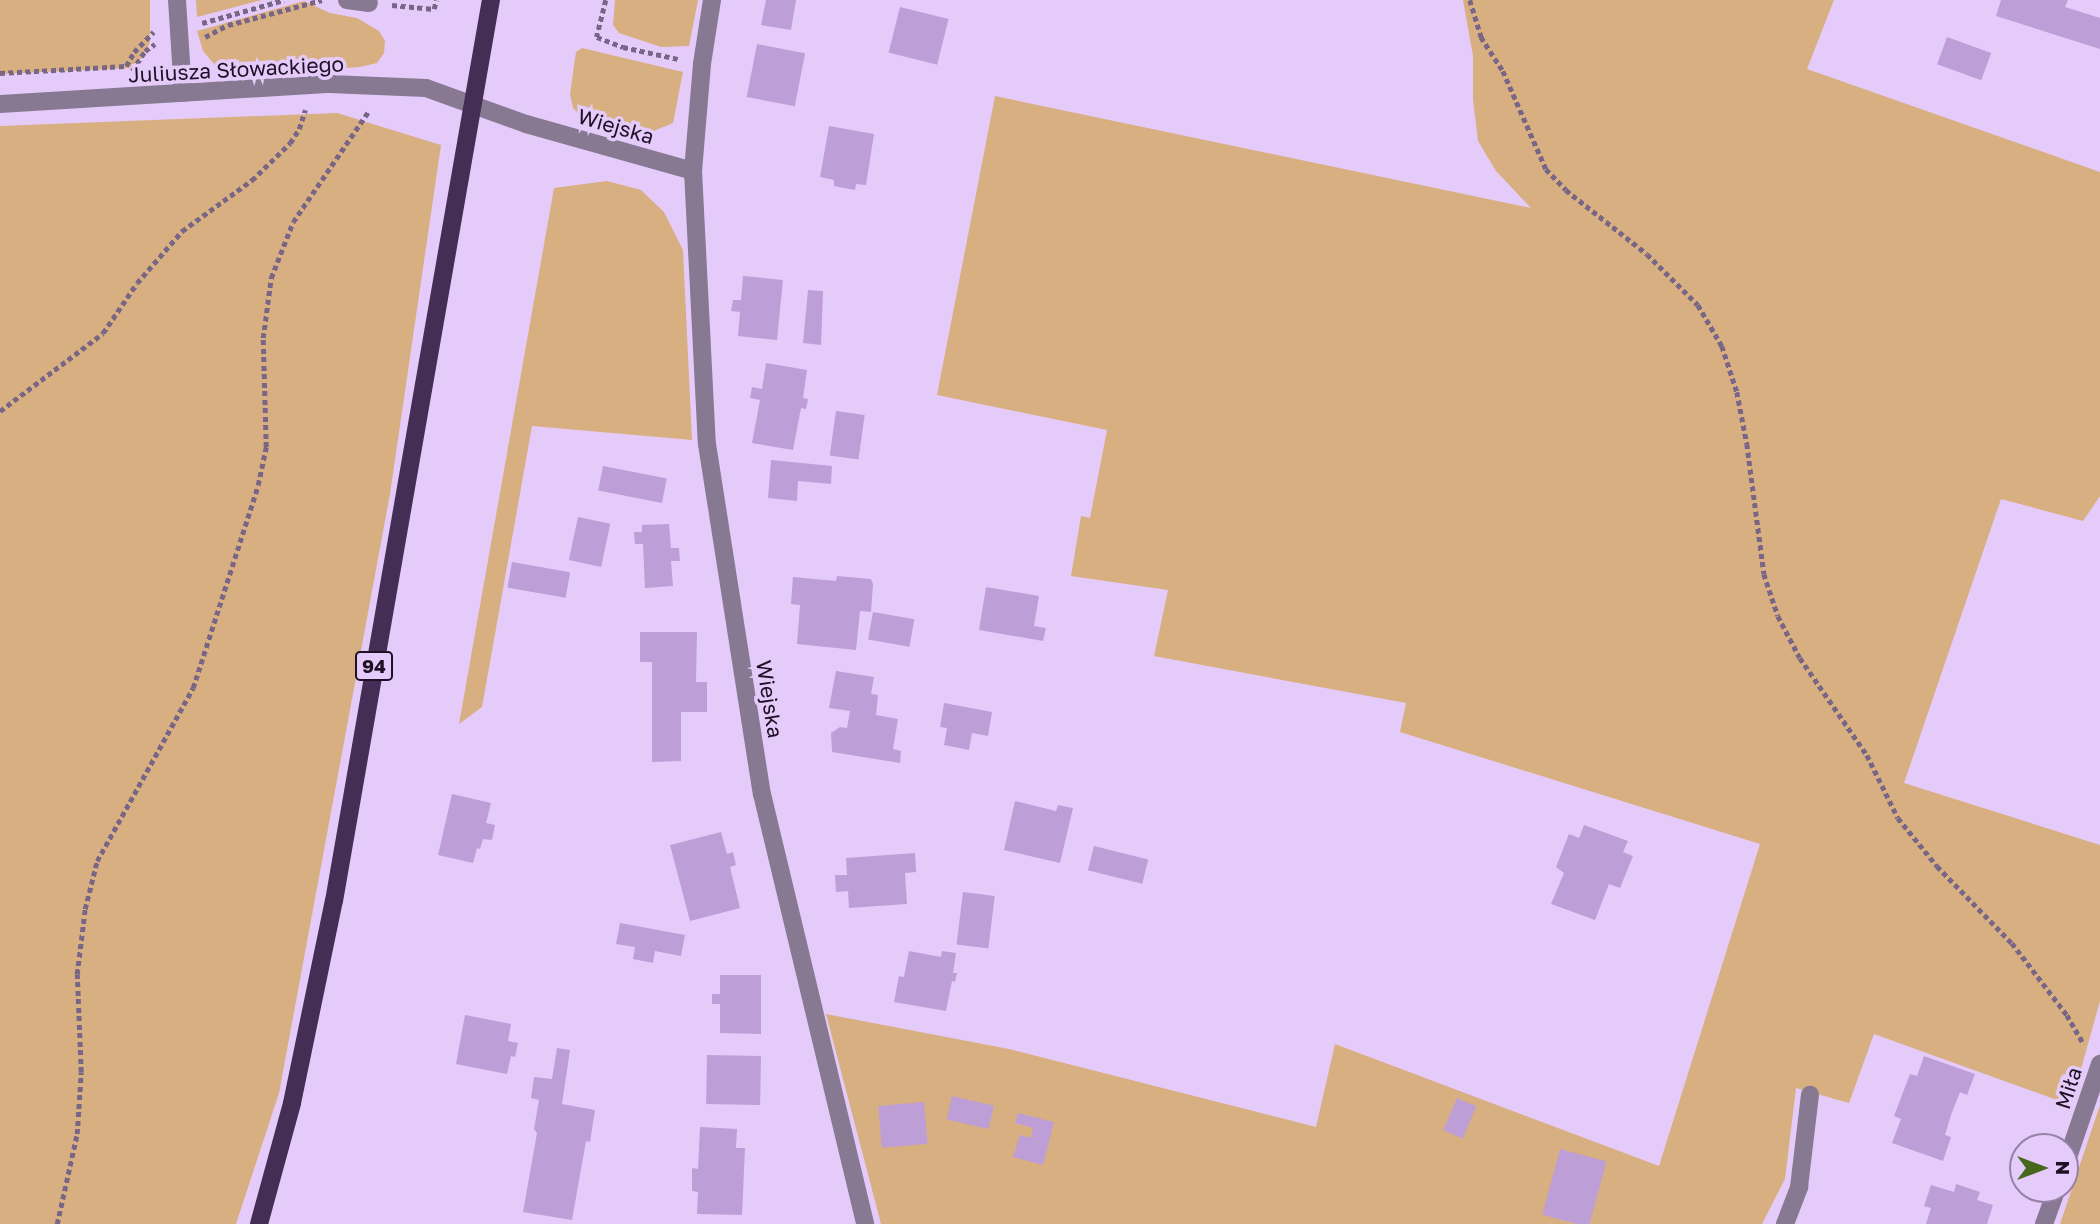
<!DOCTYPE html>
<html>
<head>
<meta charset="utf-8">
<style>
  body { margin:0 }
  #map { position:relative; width:2100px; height:1224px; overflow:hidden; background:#e5cbfa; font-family:"Golos Text",sans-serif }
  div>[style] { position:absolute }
  .green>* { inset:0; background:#d8af81 }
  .building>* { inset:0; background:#be9ed6; transform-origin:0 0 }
  .path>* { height:4.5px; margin-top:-2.25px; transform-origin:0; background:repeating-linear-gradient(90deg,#796687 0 5px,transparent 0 8.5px) }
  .minor>* { height:18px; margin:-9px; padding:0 9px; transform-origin:9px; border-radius:9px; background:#867991 }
  .major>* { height:18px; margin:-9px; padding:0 9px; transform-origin:9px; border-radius:9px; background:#452e56 }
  span { translate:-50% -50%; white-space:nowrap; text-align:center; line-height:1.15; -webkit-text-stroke:7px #e5cbfa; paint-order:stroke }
  .shield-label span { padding:2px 5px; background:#e5cbfa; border:2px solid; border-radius:5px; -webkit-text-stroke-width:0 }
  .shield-label { font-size:19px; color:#1e1126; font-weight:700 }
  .street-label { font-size:21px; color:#1e1126 }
  .north { position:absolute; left:2009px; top:1133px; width:70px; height:70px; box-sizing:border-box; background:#e5cbfa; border:2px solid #9581a5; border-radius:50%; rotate:90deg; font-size:19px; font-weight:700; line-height:28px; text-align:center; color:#1e1126 }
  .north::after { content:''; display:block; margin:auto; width:24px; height:32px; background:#47671d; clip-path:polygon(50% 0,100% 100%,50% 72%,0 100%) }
</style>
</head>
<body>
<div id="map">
  <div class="green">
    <i style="clip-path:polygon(0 0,150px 0,150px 42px,143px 57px,129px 68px,0 74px)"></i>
    <i style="clip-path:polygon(196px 0,262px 0,197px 17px)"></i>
    <i style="clip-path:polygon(615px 0,698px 0,689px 46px,661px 47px,619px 33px,613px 25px)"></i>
    <i style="clip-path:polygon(1463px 0,1834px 0,1807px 69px,2100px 172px,2100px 496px,2083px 521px,2001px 499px,1904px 783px,2100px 845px,2100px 1001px,2071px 1105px,1874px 1034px,1849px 1103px,1796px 1088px,1785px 1179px,1762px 1224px,881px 1224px,826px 1014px,1009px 1049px,1316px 1127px,1335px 1044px,1659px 1166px,1760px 844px,1400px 732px,1406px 703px,1154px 656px,1168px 590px,1071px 576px,1081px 516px,1090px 518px,1107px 430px,937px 395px,995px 96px,1531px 208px,1496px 171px,1478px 141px,1473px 100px,1473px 56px)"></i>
    <i style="clip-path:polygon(304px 1px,330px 13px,357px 18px,379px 31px,385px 41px,384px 53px,377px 63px,360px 67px,253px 75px,229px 73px,214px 64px,203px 51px,197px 31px)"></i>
    <i style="clip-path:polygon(582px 48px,683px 72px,673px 123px,644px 135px,619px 138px,594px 129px,573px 108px,570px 94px,576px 52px)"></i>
    <i style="clip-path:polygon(337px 113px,441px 145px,390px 494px,279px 1093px,236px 1224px,0 1224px,0 126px)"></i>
    <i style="clip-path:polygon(607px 181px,641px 190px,664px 212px,683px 250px,692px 440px,532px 426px,482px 707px,459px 724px,554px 188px)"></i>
    <i style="clip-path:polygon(2100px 1105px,2100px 1224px,2060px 1224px)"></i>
  </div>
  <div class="building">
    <i style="clip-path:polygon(766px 0,796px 0,791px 30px,761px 25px)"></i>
    <i style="clip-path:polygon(2001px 0,2068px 0,2065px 7px,2100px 18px,2100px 49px,1996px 16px)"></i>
    <i style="left:900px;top:7px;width:50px;height:47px;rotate:14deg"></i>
    <i style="left:1947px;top:37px;width:47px;height:29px;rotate:20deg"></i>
    <i style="left:757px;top:44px;width:49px;height:54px;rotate:11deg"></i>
    <i style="clip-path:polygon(829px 126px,874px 134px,866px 185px,856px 184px,855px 190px,834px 186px,834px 180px,820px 177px)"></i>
    <i style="clip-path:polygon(743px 276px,783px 280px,777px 340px,738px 336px,740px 312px,731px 311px,733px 300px,741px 300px)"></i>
    <i style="clip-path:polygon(808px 290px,823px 291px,821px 345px,803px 343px)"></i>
    <i style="clip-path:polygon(766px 363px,807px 370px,803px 398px,808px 399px,806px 409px,801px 408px,793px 450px,752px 443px,760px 400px,750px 398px,752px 387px,762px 389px)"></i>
    <i style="left:836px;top:411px;width:29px;height:45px;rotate:8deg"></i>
    <i style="clip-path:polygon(771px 460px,832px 466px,831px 484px,798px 481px,797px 501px,768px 498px)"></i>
    <i style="left:603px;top:466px;width:65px;height:25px;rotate:11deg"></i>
    <i style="left:578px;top:517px;width:33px;height:44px;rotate:12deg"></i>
    <i style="clip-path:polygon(669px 524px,671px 548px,679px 548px,680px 561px,671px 561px,673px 586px,645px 588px,643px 544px,635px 544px,634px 532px,642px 532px,642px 525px)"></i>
    <i style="left:512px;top:562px;width:59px;height:26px;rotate:10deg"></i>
    <i style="clip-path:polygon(837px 576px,871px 579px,873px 584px,871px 612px,860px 611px,856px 650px,797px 644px,800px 605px,791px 604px,793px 577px,836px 581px)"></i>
    <i style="clip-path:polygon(986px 587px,1039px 596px,1034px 626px,1046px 628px,1043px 641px,979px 630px)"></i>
    <i style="left:873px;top:612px;width:42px;height:28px;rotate:10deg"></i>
    <i style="clip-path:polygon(640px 632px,697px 632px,696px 682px,707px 682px,707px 712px,681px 712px,681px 761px,652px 762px,652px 662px,640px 662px)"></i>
    <i style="clip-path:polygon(836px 671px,874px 677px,871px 694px,878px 695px,876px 715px,898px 719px,893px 749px,901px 751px,900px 763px,832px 752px,831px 733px,840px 727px,847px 728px,850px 711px,829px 708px)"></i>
    <i style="clip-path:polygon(944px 703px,992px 712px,988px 736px,972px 733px,969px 750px,944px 745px,947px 728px,940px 727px)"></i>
    <i style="clip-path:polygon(452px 794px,491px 803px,486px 823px,495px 825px,492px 840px,483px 839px,480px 849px,477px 848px,473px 863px,438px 855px)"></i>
    <i style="clip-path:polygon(1015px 801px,1056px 811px,1058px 805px,1073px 808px,1060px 863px,1004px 850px)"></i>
    <i style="clip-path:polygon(1584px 825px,1628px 841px,1623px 852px,1633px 856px,1620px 888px,1609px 884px,1595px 920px,1551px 904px,1564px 873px,1556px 867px,1569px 834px,1579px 838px)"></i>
    <i style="clip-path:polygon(721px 832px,727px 854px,733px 852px,736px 865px,730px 867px,740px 908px,690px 921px,670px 845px)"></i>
    <i style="left:1094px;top:846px;width:56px;height:25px;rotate:14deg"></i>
    <i style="clip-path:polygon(915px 853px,916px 872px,905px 873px,907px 904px,849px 908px,848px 891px,836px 892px,835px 875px,847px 875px,846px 858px)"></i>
    <i style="left:963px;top:892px;width:32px;height:53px;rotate:7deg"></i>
    <i style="clip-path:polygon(620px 923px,685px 935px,681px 956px,655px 951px,653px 963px,633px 959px,635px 947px,616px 944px)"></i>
    <i style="clip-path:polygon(909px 951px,941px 957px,942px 951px,956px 953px,953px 973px,957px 973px,955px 982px,952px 981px,946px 1011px,894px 1002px,899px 976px,904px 977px)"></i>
    <i style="clip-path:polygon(720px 975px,761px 975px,761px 1034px,720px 1033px,720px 1004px,712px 1004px,712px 994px,720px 994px)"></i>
    <i style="clip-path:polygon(465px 1015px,511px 1024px,508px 1041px,518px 1043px,515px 1057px,511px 1056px,507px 1074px,456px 1064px)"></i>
    <i style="clip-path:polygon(557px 1048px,570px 1050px,562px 1104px,595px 1110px,590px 1142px,586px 1141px,572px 1220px,523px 1212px,537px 1133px,534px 1129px,539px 1100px,531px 1098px,534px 1077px,552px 1079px)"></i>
    <i style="left:707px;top:1055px;width:54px;height:49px;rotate:1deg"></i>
    <i style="clip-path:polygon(1924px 1056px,1975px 1074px,1967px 1095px,1960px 1092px,1951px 1115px,1945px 1135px,1951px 1137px,1943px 1161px,1892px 1143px,1901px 1119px,1894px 1116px,1910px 1074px,1917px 1076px)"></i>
    <i style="left:952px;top:1096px;width:43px;height:24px;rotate:13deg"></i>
    <i style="left:1457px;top:1098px;width:21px;height:35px;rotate:23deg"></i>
    <i style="left:924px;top:1102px;width:42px;height:46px;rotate:85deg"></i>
    <i style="clip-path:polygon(1018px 1113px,1054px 1122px,1043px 1165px,1013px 1157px,1020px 1135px,1031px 1138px,1033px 1128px,1015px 1123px)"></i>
    <i style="clip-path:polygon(700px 1127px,737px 1129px,736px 1148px,745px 1148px,742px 1215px,697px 1214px,698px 1192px,692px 1191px,692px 1168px,698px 1169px)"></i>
    <i style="left:1560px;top:1149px;width:48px;height:68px;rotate:15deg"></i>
    <i style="clip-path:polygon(1956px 1184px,1980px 1192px,1977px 1200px,1993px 1205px,1987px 1224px,1926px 1224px,1931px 1208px,1924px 1206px,1931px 1185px,1954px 1192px)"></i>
  </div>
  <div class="path">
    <i style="left:606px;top:0;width:38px;rotate:104deg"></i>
    <i style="left:597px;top:37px;width:28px;rotate:21deg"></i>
    <i style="left:623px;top:47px;width:56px;rotate:12.3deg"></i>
    <i style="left:1470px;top:0;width:39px;rotate:73deg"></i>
    <i style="left:1481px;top:37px;width:40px;rotate:57.1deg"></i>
    <i style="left:1503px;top:71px;width:107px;rotate:66.3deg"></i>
    <i style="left:1546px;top:169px;width:29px;rotate:46deg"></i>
    <i style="left:1566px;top:190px;width:103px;rotate:38.3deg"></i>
    <i style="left:1647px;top:254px;width:72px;rotate:45deg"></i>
    <i style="left:1698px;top:305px;width:48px;rotate:59.7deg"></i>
    <i style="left:1722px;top:346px;width:48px;rotate:71.9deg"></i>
    <i style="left:1737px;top:392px;width:53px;rotate:79.1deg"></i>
    <i style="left:1747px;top:444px;width:131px;rotate:82.5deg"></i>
    <i style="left:1764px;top:574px;width:44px;rotate:71.6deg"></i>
    <i style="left:1778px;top:616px;width:47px;rotate:62.4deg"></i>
    <i style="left:1800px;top:658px;width:118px;rotate:55.4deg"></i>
    <i style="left:1867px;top:755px;width:70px;rotate:63.8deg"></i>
    <i style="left:1898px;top:818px;width:62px;rotate:50.9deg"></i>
    <i style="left:1937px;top:866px;width:107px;rotate:45.8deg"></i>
    <i style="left:2012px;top:943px;width:91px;rotate:52.6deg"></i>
    <i style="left:2067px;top:1015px;width:34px;rotate:60deg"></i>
    <i style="left:392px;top:5px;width:42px;rotate:5.4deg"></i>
    <i style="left:434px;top:9px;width:9px;rotate:-77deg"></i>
    <i style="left:202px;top:23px;width:85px;rotate:-15.7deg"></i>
    <i style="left:205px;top:37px;width:26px;rotate:-28deg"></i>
    <i style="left:228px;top:25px;width:97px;rotate:-14.9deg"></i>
    <i style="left:132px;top:71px;width:24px;rotate:-57deg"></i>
    <i style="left:145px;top:51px;width:12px;rotate:-35deg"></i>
    <i style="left:0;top:73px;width:126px;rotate:-3.2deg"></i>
    <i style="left:126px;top:66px;width:16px;rotate:-60deg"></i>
    <i style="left:134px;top:52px;width:28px;rotate:-46deg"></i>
    <i style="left:0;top:411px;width:129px;rotate:-37.1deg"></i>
    <i style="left:103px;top:333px;width:60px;rotate:-55.8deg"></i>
    <i style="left:137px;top:283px;width:69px;rotate:-49.1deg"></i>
    <i style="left:182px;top:231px;width:87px;rotate:-36.1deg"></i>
    <i style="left:252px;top:180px;width:53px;rotate:-44.2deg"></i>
    <i style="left:290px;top:143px;width:17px;rotate:-57deg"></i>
    <i style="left:299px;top:129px;width:20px;rotate:-72deg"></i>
    <i style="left:57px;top:1224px;width:92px;rotate:-77.5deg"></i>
    <i style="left:77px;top:1134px;width:62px;rotate:-86.3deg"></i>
    <i style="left:81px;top:1072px;width:98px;rotate:-92.3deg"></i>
    <i style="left:77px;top:974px;width:65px;rotate:-83deg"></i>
    <i style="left:85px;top:909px;width:49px;rotate:-76deg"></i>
    <i style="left:97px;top:861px;width:198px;rotate:-61deg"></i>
    <i style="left:193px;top:688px;width:213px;rotate:-72.2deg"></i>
    <i style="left:258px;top:485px;width:39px;rotate:-78deg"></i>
    <i style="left:266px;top:447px;width:109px;rotate:-91.6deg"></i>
    <i style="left:263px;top:338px;width:61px;rotate:-82.4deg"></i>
    <i style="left:271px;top:278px;width:60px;rotate:-68.6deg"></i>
    <i style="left:293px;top:222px;width:133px;rotate:-55.7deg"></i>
  </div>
  <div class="minor">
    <i style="left:177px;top:0;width:93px;rotate:86.3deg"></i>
    <i style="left:347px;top:0;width:22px;rotate:8deg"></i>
    <i style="left:712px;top:0;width:65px;rotate:98.9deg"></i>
    <i style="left:702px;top:64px;width:107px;rotate:94.8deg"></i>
    <i style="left:693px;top:171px;width:273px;rotate:87.1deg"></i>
    <i style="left:707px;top:444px;width:354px;rotate:81.1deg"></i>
    <i style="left:762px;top:794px;width:442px;rotate:76.5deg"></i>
    <i style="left:0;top:104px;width:331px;rotate:-3.5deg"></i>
    <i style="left:330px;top:84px;width:96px;rotate:2.4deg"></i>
    <i style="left:426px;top:88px;width:106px;rotate:19.8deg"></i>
    <i style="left:526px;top:124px;width:173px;rotate:15.7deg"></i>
    <i style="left:2065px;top:1166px;width:108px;rotate:-71.1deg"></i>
    <i style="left:1785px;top:1224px;width:40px;rotate:-69deg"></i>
    <i style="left:1799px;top:1187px;width:93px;rotate:-83.2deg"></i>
    <i style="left:2044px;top:1224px;width:37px;rotate:-70deg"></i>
  </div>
  <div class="major">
    <i style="left:259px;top:1224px;width:125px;rotate:-74.7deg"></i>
    <i style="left:292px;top:1103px;width:206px;rotate:-78.3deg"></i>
    <i style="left:334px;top:901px;width:915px;rotate:-80.12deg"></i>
  </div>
  <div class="shield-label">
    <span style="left:374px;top:666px">94</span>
  </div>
  <div class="street-label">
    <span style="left:236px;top:69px;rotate:-3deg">Juliusza Słowackiego</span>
    <span style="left:616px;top:126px;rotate:16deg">Wiejska</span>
    <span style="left:770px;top:699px;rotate:81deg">Wiejska</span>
    <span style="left:2068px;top:1088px;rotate:-72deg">Miła</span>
  </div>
  <div class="north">N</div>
</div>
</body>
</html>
